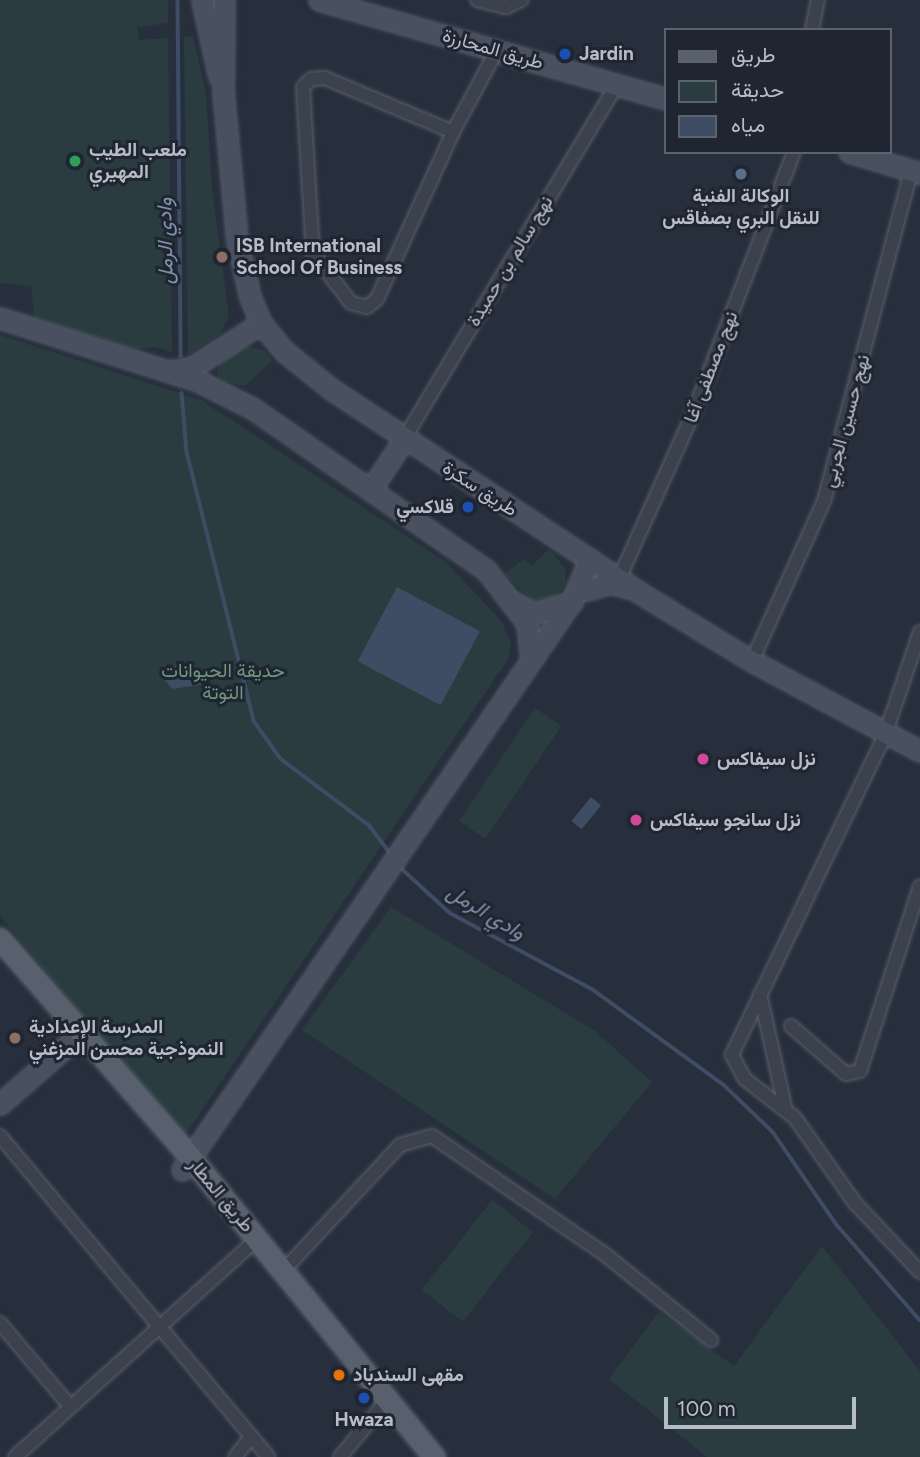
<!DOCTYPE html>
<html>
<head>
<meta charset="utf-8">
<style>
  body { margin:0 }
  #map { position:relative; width:920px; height:1457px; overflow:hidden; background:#272f3d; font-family:Figtree,Vazirmatn,sans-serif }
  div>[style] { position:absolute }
  .green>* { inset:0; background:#2a3c3f; transform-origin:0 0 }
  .water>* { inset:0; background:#3e4c64; transform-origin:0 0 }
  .stream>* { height:3.5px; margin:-1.75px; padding:0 1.75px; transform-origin:1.75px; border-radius:1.75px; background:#3e4c64 }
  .roads { filter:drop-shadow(0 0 2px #585f6b) drop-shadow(0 0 2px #585f6b) }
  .street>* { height:12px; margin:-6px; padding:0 6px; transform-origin:6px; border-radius:6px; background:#3b414d }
  .secondary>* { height:19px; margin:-9.5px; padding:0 9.5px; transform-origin:9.5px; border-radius:9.5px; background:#495060 }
  .primary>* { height:21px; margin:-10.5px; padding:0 10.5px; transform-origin:10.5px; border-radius:10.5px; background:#59606d }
  .dots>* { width:19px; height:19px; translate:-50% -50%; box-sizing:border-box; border:4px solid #1f2632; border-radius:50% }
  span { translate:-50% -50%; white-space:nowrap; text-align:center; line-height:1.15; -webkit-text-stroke:6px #1f2632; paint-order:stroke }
  .street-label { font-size:19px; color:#b7bcc8 }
  .poi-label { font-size:19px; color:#b7bcc8; font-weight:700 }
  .left { translate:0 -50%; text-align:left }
  .right { translate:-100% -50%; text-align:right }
  .park-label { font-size:19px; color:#70977b }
  .water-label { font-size:21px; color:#8191ad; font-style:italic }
  .legend { position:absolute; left:664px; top:28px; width:228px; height:126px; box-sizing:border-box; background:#1f2632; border:2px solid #5c626e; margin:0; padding:9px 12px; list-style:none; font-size:21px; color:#b7bcc8 }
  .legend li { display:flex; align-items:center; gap:14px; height:35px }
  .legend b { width:35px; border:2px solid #5c626e }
  .scale { position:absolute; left:664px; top:1397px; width:192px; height:32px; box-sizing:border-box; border:4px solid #b7bcc8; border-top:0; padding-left:9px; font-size:21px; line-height:24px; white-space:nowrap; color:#b7bcc8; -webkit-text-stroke:5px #1f2632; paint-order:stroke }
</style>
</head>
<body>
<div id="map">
  <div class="green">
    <i style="clip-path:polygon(0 0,168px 0,168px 23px,137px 27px,139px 40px,168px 38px,172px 352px,155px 347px,136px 349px,34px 317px,31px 286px,0 283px)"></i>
    <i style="clip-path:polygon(193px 36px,206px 92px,212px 189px,229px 316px,219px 335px,188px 355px,184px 37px)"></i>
    <i style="clip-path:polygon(0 335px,201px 400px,446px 562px,502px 622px,511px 644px,508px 659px,183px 1138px,0 916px)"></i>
    <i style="clip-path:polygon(245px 346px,265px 350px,272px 361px,245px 386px,223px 381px,217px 376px,219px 364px)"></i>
    <i style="clip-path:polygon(549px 549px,566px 569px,565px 585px,556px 598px,532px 600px,504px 574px,524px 559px,532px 566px)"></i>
    <i style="left:535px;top:708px;width:32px;height:136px;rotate:34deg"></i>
    <i style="clip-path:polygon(391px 907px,595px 1031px,652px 1082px,555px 1199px,302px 1030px)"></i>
    <i style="left:492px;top:1200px;width:52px;height:114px;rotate:38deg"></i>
    <i style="clip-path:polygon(822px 1246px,920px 1371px,920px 1457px,707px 1457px,609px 1379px,659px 1312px,734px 1366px)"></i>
  </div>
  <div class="water">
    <i style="left:397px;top:587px;width:94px;height:84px;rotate:28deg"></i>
    <i style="clip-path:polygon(174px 666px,193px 668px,195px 675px,206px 678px,205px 684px,172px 689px,165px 680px,166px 670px)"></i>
    <i style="left:591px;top:797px;width:13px;height:31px;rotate:39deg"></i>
  </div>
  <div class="stream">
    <i style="left:178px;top:0;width:356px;rotate:89.5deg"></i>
    <i style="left:182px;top:393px;width:59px;rotate:85.2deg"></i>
    <i style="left:187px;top:452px;width:277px;rotate:76deg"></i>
    <i style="left:254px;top:721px;width:47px;rotate:54.6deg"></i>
    <i style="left:281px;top:759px;width:110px;rotate:36.9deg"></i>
    <i style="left:369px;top:825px;width:36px;rotate:53deg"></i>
    <i style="left:399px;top:866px;width:69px;rotate:42.7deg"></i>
    <i style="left:450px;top:913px;width:161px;rotate:28.2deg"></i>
    <i style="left:592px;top:989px;width:163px;rotate:36deg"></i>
    <i style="left:724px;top:1085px;width:68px;rotate:43.8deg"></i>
    <i style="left:773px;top:1132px;width:113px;rotate:55.5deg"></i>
    <i style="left:837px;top:1225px;width:126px;rotate:48.9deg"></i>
  </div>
  <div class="roads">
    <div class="street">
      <i style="left:477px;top:0;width:30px;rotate:14deg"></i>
      <i style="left:506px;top:7px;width:17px;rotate:-25deg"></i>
      <i style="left:812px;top:30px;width:31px;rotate:-79deg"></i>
      <i style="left:453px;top:132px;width:139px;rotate:-157.1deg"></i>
      <i style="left:325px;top:78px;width:14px;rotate:176deg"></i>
      <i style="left:311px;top:79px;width:11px;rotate:135deg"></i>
      <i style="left:303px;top:87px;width:166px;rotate:86.6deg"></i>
      <i style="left:313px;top:253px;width:63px;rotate:52.8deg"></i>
      <i style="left:351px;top:303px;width:16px;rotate:14deg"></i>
      <i style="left:367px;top:307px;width:13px;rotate:-39deg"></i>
      <i style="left:377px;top:299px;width:183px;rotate:-65.5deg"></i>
      <i style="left:453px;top:132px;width:93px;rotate:-61.8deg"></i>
      <i style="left:404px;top:439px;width:414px;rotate:-59deg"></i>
      <i style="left:619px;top:579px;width:184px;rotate:-65.9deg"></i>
      <i style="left:694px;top:411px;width:278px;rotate:-68.9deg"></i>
      <i style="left:920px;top:632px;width:109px;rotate:108.8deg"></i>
      <i style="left:885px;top:735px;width:355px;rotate:115.6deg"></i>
      <i style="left:732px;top:1055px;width:27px;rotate:62deg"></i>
      <i style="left:745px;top:1079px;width:63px;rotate:38deg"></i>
      <i style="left:795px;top:1118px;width:104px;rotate:54.8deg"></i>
      <i style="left:855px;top:1203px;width:95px;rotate:46.7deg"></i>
      <i style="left:752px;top:661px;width:175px;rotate:-65.8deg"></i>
      <i style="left:824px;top:501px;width:341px;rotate:-75.2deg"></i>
      <i style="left:760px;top:994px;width:116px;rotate:77.5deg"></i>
      <i style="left:791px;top:1026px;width:73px;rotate:41.1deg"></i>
      <i style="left:846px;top:1074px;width:14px;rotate:-12deg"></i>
      <i style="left:860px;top:1071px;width:194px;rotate:-72deg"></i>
      <i style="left:0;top:1136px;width:418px;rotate:50.1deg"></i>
      <i style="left:284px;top:1270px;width:171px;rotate:-47.1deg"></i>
      <i style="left:400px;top:1145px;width:33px;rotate:-16deg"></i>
      <i style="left:432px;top:1136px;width:212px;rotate:34.4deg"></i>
      <i style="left:607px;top:1256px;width:134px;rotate:38.9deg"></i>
      <i style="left:0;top:1323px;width:109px;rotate:49.9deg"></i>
      <i style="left:15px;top:1457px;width:326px;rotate:-42deg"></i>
      <i style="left:235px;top:1457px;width:26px;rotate:-51deg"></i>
      <i style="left:340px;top:1457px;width:77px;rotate:-50.3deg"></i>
    </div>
    <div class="secondary">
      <i style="left:202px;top:0;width:78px;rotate:77.4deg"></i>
      <i style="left:224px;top:0;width:90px;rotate:90.6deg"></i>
      <i style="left:223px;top:90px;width:151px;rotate:84.7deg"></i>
      <i style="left:237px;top:240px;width:58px;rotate:77.2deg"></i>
      <i style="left:250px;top:297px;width:28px;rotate:67deg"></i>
      <i style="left:261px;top:323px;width:36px;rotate:51deg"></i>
      <i style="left:284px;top:351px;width:60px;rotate:39deg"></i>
      <i style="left:331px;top:389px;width:370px;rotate:33.4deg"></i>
      <i style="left:640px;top:593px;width:131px;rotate:31.3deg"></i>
      <i style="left:752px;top:661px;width:191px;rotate:28.2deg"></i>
      <i style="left:319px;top:0;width:361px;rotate:15.9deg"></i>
      <i style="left:849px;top:152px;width:74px;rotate:16.5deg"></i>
      <i style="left:0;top:318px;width:206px;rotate:17.6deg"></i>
      <i style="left:196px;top:380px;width:63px;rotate:26.6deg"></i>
      <i style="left:252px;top:408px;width:285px;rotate:34.7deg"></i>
      <i style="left:486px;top:570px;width:67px;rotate:52.3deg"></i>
      <i style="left:527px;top:623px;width:38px;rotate:84deg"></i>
      <i style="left:171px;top:371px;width:20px;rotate:-9deg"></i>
      <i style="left:191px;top:368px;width:83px;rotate:-32.7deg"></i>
      <i style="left:371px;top:489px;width:60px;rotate:-56.6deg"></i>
      <i style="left:586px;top:590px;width:26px;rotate:-16deg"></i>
      <i style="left:611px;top:583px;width:19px;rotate:16deg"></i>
      <i style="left:513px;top:602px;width:24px;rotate:28deg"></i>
      <i style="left:534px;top:613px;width:40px;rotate:-16deg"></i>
      <i style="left:0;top:1104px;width:108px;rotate:-41.2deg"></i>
      <i style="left:182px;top:1170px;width:688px;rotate:-55.59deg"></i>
      <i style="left:571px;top:602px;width:47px;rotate:-66.2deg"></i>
    </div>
    <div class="primary">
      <i style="left:0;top:939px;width:289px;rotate:48.9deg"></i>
      <i style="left:190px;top:1157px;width:387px;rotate:50.9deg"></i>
    </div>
  </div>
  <div class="dots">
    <i style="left:565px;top:54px;background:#1a4fb4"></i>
    <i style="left:75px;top:161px;background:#2e9e5b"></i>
    <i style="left:741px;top:174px;background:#5c6f8a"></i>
    <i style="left:222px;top:257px;background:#8d6e63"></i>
    <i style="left:468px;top:507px;background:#1a4fb4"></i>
    <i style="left:703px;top:759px;background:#d1479c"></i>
    <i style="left:636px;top:820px;background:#d1479c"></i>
    <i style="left:15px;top:1038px;background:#8d6e63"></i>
    <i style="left:339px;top:1375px;background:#e8710a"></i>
    <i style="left:364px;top:1398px;background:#1a4fb4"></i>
  </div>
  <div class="street-label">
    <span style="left:493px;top:49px;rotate:16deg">طريق المحارزة</span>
    <span style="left:510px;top:261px;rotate:-59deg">نهج سالم بن حميدة</span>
    <span style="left:711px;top:367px;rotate:-69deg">نهج مصطفى آغا</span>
    <span style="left:846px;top:421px;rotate:-75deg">نهج حسين الجربي</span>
    <span style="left:480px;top:489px;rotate:33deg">طريق سكرة</span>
    <span style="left:221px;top:1195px;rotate:50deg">طريق المطار</span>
  </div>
  <div class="poi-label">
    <span class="left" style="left:579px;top:54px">Jardin</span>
    <span class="left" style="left:89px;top:161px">ملعب الطيب<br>المهيري</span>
    <span style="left:741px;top:207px">الوكالة الفنية<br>للنقل البري بصفاقس</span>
    <span class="left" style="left:236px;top:257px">ISB International<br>School Of Business</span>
    <span class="right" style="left:454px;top:507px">قلاكسي</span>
    <span class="left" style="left:717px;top:759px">نزل سيفاكس</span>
    <span class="left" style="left:650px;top:820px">نزل سانجو سيفاكس</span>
    <span class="left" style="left:29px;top:1038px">المدرسة الإعدادية<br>النموذجية محسن المزغني</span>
    <span class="left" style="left:353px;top:1375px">مقهى السندباد</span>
    <span style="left:364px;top:1420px">Hwaza</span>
  </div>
  <div class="park-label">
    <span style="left:223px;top:682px">حديقة الحيوانات<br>التوتة</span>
  </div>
  <div class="water-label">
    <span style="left:165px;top:241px;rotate:-91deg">وادي الرمل</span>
    <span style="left:486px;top:912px;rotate:31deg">وادي الرمل</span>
  </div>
  <ul class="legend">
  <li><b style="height:9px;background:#59606d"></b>طريق</li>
  <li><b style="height:19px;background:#2a3c3f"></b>حديقة</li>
  <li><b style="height:19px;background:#3e4c64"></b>مياه</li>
  </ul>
  <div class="scale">100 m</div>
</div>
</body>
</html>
